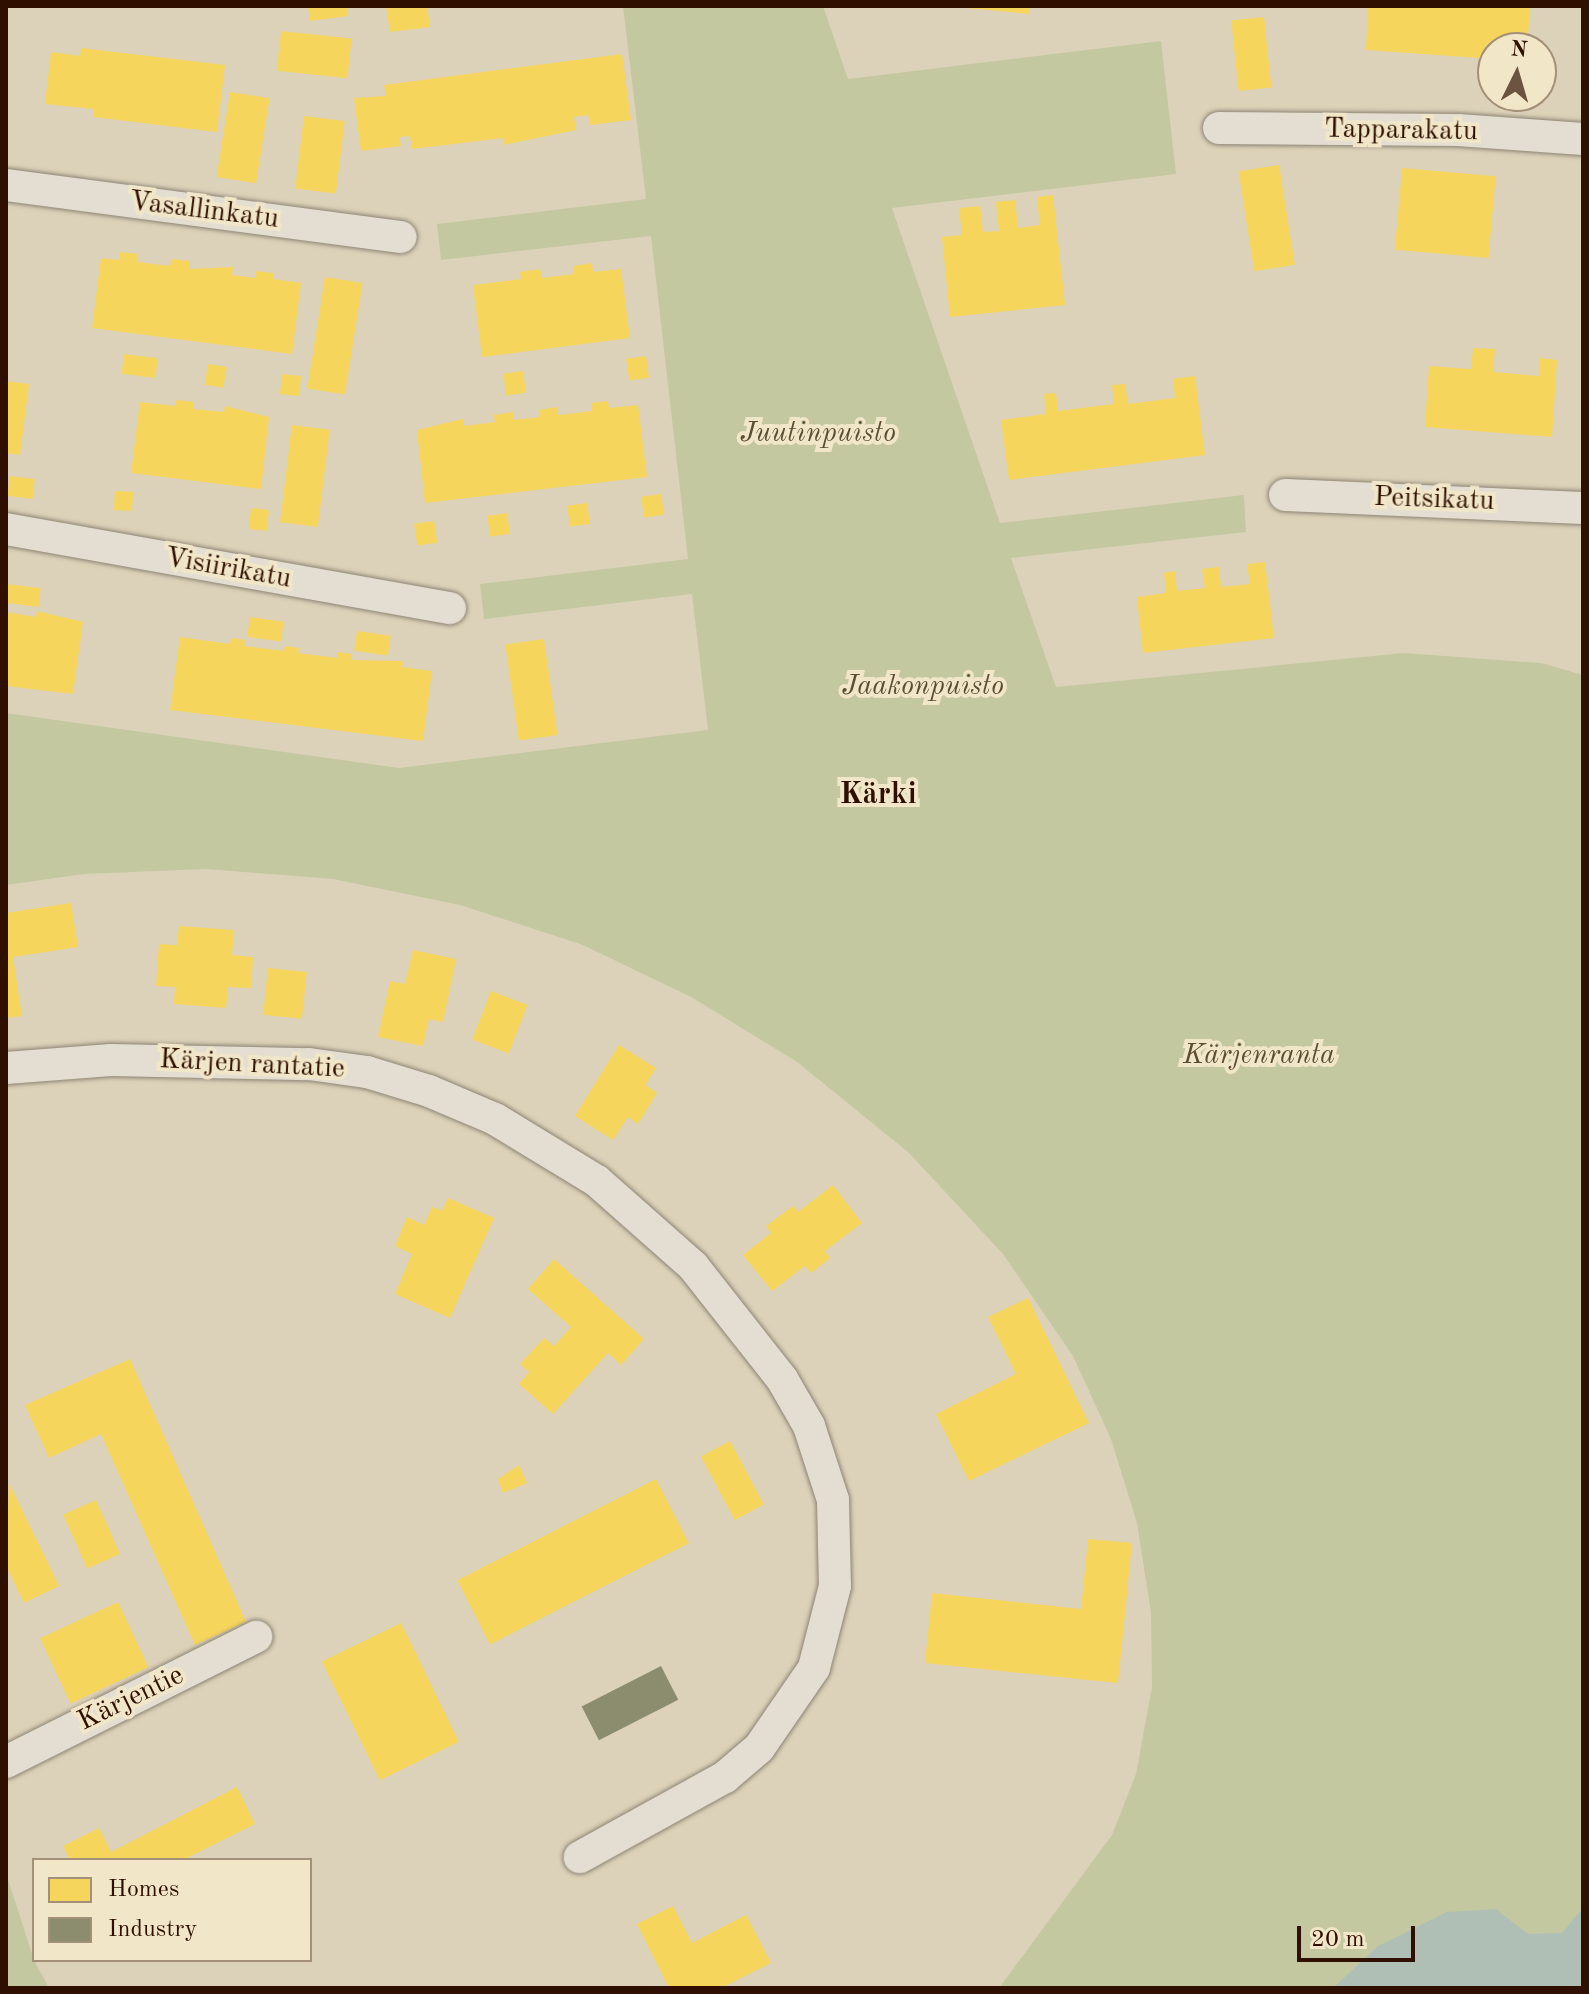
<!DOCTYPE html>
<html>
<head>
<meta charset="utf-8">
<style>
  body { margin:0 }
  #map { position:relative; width:1589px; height:1994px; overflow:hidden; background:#dcd2b9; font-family:"Old Standard TT",serif }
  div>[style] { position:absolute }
  .green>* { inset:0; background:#c4c8a1 }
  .water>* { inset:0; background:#b0bfb6 }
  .homes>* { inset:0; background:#f6d55c; transform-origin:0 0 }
  .industry>* { inset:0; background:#8c8c6e; transform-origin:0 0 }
  .roads { filter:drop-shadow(0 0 2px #8d8474) drop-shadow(0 0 2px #8d8474) }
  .street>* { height:32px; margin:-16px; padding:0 16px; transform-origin:16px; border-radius:16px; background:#e3ded1 }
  span { translate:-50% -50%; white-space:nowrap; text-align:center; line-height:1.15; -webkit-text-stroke:8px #f1e6c8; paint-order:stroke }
  .street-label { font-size:28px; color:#2f1000 }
  .park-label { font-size:28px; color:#5c4e32; font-style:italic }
  .neighbourhood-label { font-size:30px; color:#2f1000; font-weight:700 }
  .frame { position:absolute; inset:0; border:8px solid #2f1000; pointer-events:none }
  .legend { position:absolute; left:32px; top:1858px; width:280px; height:104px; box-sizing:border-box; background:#f1e6c8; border:2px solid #a39078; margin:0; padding:10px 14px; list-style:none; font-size:24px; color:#2f1000 }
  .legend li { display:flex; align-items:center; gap:16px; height:40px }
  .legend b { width:40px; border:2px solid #a39078 }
  .north { position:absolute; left:1477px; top:32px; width:80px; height:80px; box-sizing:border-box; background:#f1e6c8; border:2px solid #a39078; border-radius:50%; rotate:5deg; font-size:22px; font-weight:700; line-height:32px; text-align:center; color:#2f1000 }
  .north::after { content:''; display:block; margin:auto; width:28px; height:36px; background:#6c5441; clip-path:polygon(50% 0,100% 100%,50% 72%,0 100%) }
  .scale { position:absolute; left:1297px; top:1926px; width:118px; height:36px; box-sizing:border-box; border:4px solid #2f1000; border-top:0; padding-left:10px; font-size:24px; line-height:28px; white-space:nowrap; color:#2f1000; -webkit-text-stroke:6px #f1e6c8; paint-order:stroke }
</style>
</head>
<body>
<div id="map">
  <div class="green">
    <i style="clip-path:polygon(623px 6px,823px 6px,848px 79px,1161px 41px,1176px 174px,892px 208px,1000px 523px,1244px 495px,1246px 532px,1011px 558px,1056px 687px,1404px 653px,1541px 663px,1583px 675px,1583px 1915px,1548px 1988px,999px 1988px,1112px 1835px,1136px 1774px,1152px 1687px,1151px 1613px,1137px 1523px,1111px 1439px,1073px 1356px,1003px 1254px,908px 1152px,797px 1062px,693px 998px,583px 945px,460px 905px,333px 879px,206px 869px,84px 874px,6px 885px,6px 713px,399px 768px,708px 730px,692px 594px,484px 619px,480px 584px,688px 559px,651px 236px,441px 260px,437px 224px,646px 199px)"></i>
    <i style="clip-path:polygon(6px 1873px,34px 1960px,49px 1988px,6px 1988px)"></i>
  </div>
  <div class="water">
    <i style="clip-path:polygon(1583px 1908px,1583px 1988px,1333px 1988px,1378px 1946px,1447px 1912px,1496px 1909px,1528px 1934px,1562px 1933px)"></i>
  </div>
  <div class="homes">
    <i style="clip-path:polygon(308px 6px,347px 6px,348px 16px,310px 21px)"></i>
    <i style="clip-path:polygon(386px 6px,427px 6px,430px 27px,390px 32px)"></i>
    <i style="clip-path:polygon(945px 6px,1030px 6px,1030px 14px)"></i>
    <i style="clip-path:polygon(1368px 6px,1530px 6px,1528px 35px,1518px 34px,1517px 48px,1493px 48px,1493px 59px,1366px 50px)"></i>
    <i style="left:1264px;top:17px;width:71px;height:33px;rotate:84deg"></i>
    <i style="left:281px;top:31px;width:71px;height:40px;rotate:6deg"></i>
    <i style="clip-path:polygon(81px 48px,225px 65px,217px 132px,93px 117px,94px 109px,45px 104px,51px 52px,80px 56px)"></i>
    <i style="clip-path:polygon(622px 54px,631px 120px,590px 125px,588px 115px,574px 117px,576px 130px,503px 145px,503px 138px,412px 149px,410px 136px,399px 137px,401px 146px,361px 151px,354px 98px,386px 96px,384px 85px)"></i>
    <i style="left:230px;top:92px;width:40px;height:86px;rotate:9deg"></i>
    <i style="left:304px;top:116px;width:41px;height:73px;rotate:7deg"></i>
    <i style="left:1279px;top:165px;width:101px;height:41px;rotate:81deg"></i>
    <i style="left:1402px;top:168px;width:94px;height:82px;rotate:5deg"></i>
    <i style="clip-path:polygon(1053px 195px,1065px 305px,950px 317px,942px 237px,962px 235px,959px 208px,980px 206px,983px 232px,999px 231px,996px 202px,1015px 200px,1018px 228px,1040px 225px,1037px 197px)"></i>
    <i style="clip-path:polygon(120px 252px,138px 254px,137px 262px,170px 266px,171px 259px,190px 261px,189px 269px,233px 267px,232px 275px,255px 278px,256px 271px,273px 273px,273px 279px,301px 283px,292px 354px,92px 328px,101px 258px,119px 260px)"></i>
    <i style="clip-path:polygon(592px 263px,593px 272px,621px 269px,630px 338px,482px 357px,473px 285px,521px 279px,520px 272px,540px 269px,542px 278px,574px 274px,573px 266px)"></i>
    <i style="left:325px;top:277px;width:38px;height:113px;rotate:9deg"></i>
    <i style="clip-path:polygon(1473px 348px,1495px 349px,1493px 372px,1539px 376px,1540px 358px,1557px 360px,1552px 437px,1425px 427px,1429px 366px,1471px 369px)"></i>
    <i style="left:124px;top:354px;width:34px;height:20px;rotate:7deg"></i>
    <i style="left:646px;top:356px;width:22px;height:20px;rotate:82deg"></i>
    <i style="left:208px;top:364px;width:19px;height:21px;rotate:9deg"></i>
    <i style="left:523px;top:371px;width:22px;height:20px;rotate:82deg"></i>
    <i style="left:282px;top:374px;width:19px;height:20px;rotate:6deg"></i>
    <i style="clip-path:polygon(1195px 376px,1205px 455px,1009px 480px,1001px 420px,1046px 414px,1044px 394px,1056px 393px,1058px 411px,1114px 404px,1112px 385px,1125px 384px,1128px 404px,1175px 398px,1173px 379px)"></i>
    <i style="clip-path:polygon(6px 381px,29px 384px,20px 455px,6px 453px)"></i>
    <i style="clip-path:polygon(176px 400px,194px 402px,193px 409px,224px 412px,225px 406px,269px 417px,261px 489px,131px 473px,140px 402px,175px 406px)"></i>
    <i style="clip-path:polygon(608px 401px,609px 408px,638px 405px,647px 477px,425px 503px,417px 430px,463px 419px,464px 426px,495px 422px,494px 415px,513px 412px,514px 420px,540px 417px,539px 410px,557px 407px,558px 415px,592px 411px,591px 403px)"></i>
    <i style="left:292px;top:425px;width:38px;height:98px;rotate:7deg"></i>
    <i style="left:10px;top:476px;width:25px;height:20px;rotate:7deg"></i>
    <i style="left:115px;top:491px;width:18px;height:19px;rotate:3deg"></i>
    <i style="left:661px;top:494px;width:21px;height:20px;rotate:82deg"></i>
    <i style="left:587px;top:503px;width:21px;height:20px;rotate:82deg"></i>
    <i style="left:251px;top:508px;width:18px;height:21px;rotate:6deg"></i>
    <i style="left:507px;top:513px;width:21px;height:20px;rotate:82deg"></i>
    <i style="left:434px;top:521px;width:22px;height:20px;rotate:82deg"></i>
    <i style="clip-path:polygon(1265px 562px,1274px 638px,1143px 653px,1137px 597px,1166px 593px,1164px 573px,1175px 571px,1177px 591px,1205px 588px,1202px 569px,1219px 567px,1221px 587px,1250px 584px,1247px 564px)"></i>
    <i style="left:7px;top:584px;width:34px;height:19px;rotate:7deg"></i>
    <i style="clip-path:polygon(37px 611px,83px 622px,73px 694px,6px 686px,6px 612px,36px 617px)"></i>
    <i style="left:250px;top:617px;width:34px;height:20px;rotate:8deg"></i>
    <i style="left:357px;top:631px;width:34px;height:20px;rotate:8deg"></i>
    <i style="clip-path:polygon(180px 637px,230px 644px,231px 638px,245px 640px,244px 646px,284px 651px,285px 646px,299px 648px,298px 653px,338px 658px,338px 652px,352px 654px,351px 660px,403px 661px,402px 667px,432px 671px,423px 741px,170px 710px)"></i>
    <i style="left:544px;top:639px;width:97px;height:39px;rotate:82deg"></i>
    <i style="clip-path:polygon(71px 903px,78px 947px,13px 957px,22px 1016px,6px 1018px,6px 913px)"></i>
    <i style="clip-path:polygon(179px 926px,234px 930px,232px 955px,253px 957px,251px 988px,228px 987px,226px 1008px,174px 1004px,175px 987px,156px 986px,159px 944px,177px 945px)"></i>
    <i style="clip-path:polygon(413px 950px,456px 959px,443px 1022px,429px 1019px,423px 1046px,378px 1037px,390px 981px,405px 984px)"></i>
    <i style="left:268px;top:968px;width:39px;height:47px;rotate:6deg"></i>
    <i style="left:491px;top:991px;width:39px;height:52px;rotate:21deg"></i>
    <i style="clip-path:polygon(619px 1045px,656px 1068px,645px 1085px,657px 1093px,638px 1124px,628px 1117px,613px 1140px,575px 1116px)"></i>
    <i style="clip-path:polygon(833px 1185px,862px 1223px,825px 1251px,830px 1258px,811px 1273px,805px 1266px,772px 1291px,743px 1255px,771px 1233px,766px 1226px,793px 1206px,798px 1212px)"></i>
    <i style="clip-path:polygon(448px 1198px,494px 1218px,450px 1318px,395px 1294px,412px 1254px,395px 1246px,407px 1217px,424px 1225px,432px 1207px,442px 1211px)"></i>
    <i style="clip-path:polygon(554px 1259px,644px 1339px,621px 1365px,608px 1353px,553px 1414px,519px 1384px,529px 1372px,520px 1364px,544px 1338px,554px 1346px,571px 1327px,528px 1289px)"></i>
    <i style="clip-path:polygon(1028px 1298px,1089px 1423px,969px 1481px,936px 1414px,1016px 1374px,988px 1317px)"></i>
    <i style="clip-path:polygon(130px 1359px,246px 1622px,195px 1645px,101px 1434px,49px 1458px,25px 1405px)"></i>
    <i style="left:730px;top:1441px;width:72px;height:33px;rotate:62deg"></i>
    <i style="clip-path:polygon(519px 1465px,527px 1483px,503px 1493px,498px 1479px)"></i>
    <i style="left:656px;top:1479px;width:72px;height:223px;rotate:63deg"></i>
    <i style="clip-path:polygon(9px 1483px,59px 1586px,24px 1603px,6px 1566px)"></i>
    <i style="left:96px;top:1500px;width:59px;height:36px;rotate:66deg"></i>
    <i style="clip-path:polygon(1088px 1539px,1132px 1543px,1118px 1683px,925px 1663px,932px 1593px,1081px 1609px)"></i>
    <i style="left:118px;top:1602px;width:72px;height:86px;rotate:65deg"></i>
    <i style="left:401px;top:1623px;width:132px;height:88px;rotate:64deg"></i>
    <i style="clip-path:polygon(237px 1787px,255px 1824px,183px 1860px,70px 1860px,63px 1846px,99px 1828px,111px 1852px)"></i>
    <i style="clip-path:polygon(673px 1906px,692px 1943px,746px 1915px,771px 1963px,721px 1988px,669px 1988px,637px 1924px)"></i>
  </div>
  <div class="industry">
    <i style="left:661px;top:1666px;width:38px;height:89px;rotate:63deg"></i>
  </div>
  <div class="roads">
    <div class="street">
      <i style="left:1219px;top:128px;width:239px;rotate:0.5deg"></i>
      <i style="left:1458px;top:130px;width:125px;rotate:4.1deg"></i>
      <i style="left:6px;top:185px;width:398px;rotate:7.5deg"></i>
      <i style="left:1285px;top:495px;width:298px;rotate:2.5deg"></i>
      <i style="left:6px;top:529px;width:451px;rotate:10.1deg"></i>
      <i style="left:6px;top:1068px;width:105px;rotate:-4.4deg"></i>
      <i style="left:111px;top:1060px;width:198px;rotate:1.2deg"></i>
      <i style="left:309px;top:1064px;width:59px;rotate:7.9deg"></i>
      <i style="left:367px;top:1072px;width:65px;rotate:17deg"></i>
      <i style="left:429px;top:1091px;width:72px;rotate:23deg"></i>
      <i style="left:495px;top:1119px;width:119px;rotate:31.3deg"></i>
      <i style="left:597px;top:1181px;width:128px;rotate:41.5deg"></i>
      <i style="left:693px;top:1266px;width:144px;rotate:51.8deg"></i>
      <i style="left:782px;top:1379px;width:54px;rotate:60.1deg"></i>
      <i style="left:809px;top:1426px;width:78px;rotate:72deg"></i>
      <i style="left:833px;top:1500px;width:86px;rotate:88.7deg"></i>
      <i style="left:835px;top:1586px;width:85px;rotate:104.4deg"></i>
      <i style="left:814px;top:1668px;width:97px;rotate:124.5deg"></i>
      <i style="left:759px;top:1748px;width:45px;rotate:139.5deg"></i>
      <i style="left:725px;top:1777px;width:166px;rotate:151.1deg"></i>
      <i style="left:6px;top:1762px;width:280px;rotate:-26.6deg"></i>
    </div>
  </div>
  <div class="street-label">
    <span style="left:1401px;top:131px;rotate:1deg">Tapparakatu</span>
    <span style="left:204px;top:211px;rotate:7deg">Vasallinkatu</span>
    <span style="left:1434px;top:500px;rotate:2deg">Peitsikatu</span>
    <span style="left:228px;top:569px;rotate:10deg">Visiirikatu</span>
    <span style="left:252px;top:1065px;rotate:3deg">Kärjen rantatie</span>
    <span style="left:131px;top:1699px;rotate:-26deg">Kärjentie</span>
  </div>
  <div class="park-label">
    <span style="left:818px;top:434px">Juutinpuisto</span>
    <span style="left:923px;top:687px">Jaakonpuisto</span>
    <span style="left:1259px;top:1056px">Kärjenranta</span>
  </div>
  <div class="neighbourhood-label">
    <span style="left:878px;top:795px">Kärki</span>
  </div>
  <div class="frame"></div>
  <ul class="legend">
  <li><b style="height:22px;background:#f6d55c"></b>Homes</li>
  <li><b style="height:22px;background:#8c8c6e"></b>Industry</li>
  </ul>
  <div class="north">N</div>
  <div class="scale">20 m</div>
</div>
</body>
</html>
